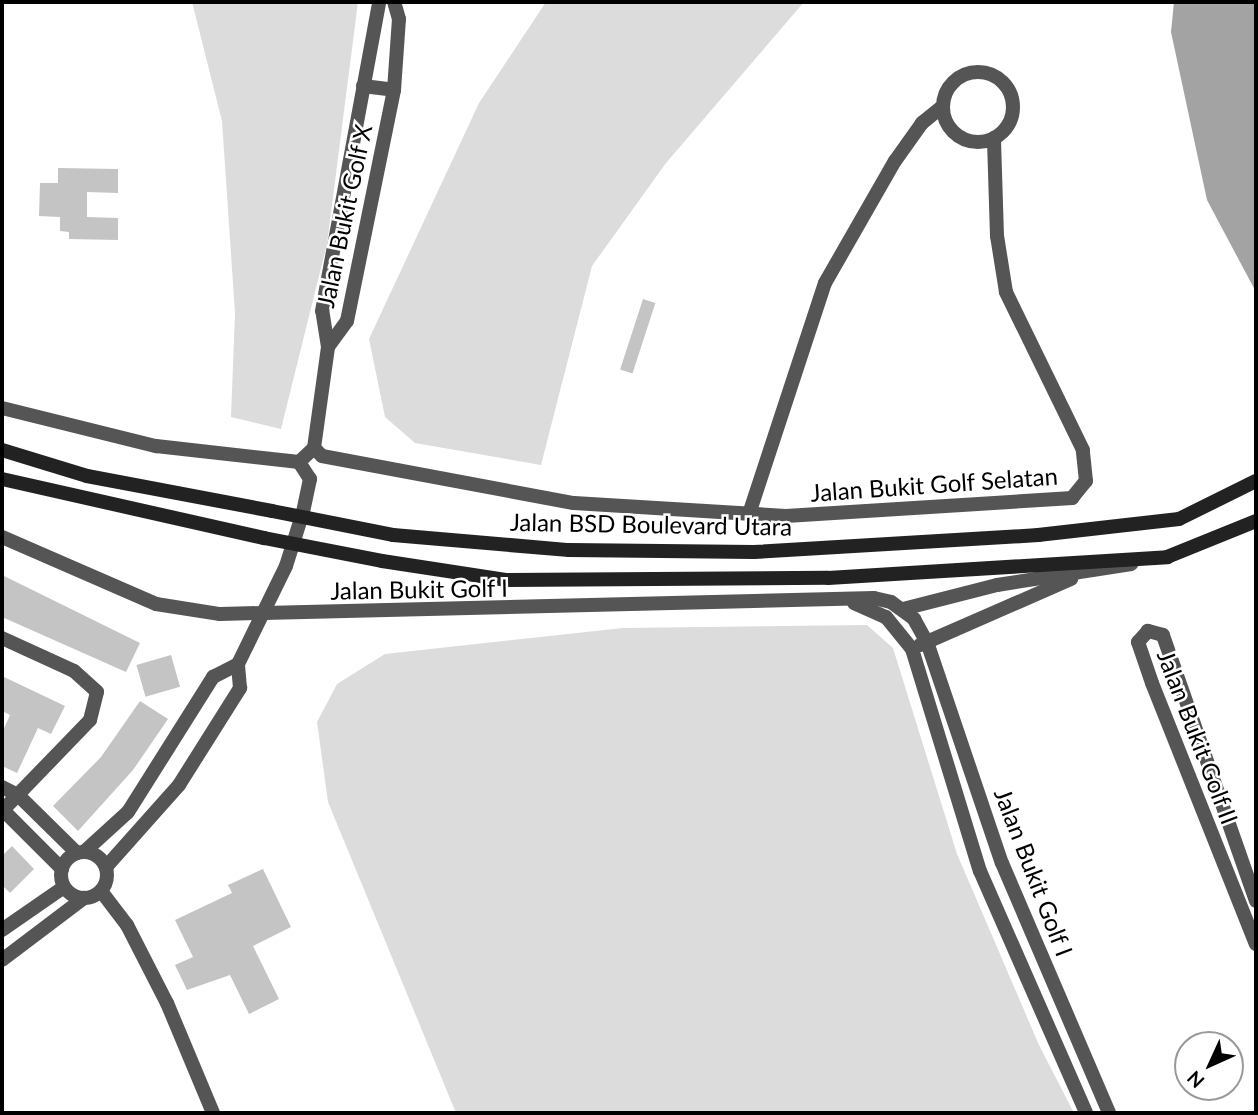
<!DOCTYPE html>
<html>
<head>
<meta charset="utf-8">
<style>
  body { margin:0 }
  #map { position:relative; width:1258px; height:1115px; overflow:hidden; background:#fff; font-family:Lato,sans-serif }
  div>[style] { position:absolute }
  .green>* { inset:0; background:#dcdcdc }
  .water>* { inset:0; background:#a3a3a3 }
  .building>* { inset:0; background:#c4c4c4; transform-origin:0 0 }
  .street>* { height:14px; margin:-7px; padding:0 7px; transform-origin:7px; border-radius:7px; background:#555 }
  .street>.ring { margin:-7px; padding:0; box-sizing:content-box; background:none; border:14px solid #555; border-radius:50% }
  .secondary>* { height:14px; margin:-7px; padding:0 7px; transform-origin:7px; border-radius:7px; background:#222 }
  .secondary-bridge>* { height:14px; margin:-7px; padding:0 7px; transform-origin:7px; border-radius:7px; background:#222 }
  span { translate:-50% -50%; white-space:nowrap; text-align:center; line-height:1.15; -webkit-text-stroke:5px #fff; paint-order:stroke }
  .street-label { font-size:24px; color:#000 }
  .frame { position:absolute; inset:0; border:4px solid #000; pointer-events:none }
  .north { position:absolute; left:1174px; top:1031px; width:70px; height:70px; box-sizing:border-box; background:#fff; border:2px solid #999; border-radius:50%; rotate:225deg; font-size:19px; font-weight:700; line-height:28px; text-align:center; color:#000 }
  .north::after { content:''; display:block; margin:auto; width:24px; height:32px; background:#000; clip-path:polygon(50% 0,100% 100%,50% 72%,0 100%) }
</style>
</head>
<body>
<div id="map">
  <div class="green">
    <i style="clip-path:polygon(192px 2px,358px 2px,327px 244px,281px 429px,231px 417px,235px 313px,222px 121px)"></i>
    <i style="clip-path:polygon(546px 2px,804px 2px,666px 163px,592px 266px,541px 465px,415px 443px,385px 417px,369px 339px,479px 103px)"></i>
    <i style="clip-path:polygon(867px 625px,893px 648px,957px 854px,1039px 1045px,1074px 1113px,456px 1113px,328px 802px,317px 722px,337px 684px,385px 654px,623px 628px)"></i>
  </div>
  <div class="water">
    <i style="clip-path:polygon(1174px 2px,1256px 2px,1256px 292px,1207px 200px,1171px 32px)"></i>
  </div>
  <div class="building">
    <i style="clip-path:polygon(58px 168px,118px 169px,118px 193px,87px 192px,87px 217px,118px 218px,118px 240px,69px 239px,69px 232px,60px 231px,60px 217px,39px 216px,40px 183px,58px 183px)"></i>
    <i style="left:643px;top:299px;width:13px;height:74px;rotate:18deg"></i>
    <i style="clip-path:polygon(2px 575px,140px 643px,126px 672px,2px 617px)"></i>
    <i style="left:171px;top:655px;width:33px;height:36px;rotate:74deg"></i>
    <i style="clip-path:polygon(2px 676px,65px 706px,51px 734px,38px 728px,17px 773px,2px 766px,2px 733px,10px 715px,2px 711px)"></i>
    <i style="clip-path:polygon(140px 701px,168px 719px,133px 770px,78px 831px,53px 806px,101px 757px)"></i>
    <i style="clip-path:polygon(12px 846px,34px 869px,10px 893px,2px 885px,2px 856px)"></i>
    <i style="clip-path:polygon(263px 869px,291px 927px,253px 946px,279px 999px,249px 1014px,230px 975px,187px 990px,175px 965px,193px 957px,175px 920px,232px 893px,228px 885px)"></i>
  </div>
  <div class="street">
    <i class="ring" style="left:943px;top:72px;width:56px;height:56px"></i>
    <i style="left:363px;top:86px;width:31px;rotate:7deg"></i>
    <i style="left:328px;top:347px;width:32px;rotate:-54deg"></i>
    <i style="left:347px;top:321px;width:236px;rotate:-78.5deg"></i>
    <i style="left:394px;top:90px;width:71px;rotate:-86deg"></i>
    <i style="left:399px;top:19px;width:18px;rotate:-106deg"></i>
    <i style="left:2px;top:408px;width:159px;rotate:13.9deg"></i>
    <i style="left:156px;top:446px;width:144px;rotate:6.4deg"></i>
    <i style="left:314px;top:448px;width:11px;rotate:45deg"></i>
    <i style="left:322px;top:456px;width:256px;rotate:10.6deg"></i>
    <i style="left:574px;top:503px;width:212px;rotate:3.5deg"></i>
    <i style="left:786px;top:516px;width:287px;rotate:-3.6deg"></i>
    <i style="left:1072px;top:498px;width:22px;rotate:-51deg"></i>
    <i style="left:1086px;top:481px;width:31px;rotate:-96deg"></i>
    <i style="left:1083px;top:450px;width:176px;rotate:-116deg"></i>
    <i style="left:1006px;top:292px;width:57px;rotate:-99.1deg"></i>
    <i style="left:997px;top:236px;width:98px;rotate:-91.8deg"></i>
    <i style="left:299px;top:462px;width:21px;rotate:-43deg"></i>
    <i style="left:314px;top:448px;width:102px;rotate:-82.1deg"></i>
    <i style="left:328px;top:347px;width:36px;rotate:-99deg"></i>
    <i style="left:322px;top:311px;width:314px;rotate:-79.5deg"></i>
    <i style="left:749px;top:514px;width:243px;rotate:-71.8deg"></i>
    <i style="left:825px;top:283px;width:141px;rotate:-60.2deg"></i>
    <i style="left:895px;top:161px;width:47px;rotate:-54.6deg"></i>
    <i style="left:922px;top:123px;width:27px;rotate:-39deg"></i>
    <i style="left:2px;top:537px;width:168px;rotate:23.5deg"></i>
    <i style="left:156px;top:604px;width:65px;rotate:8.9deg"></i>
    <i style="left:220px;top:614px;width:654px;rotate:-1.4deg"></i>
    <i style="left:874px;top:598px;width:17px;rotate:13deg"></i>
    <i style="left:891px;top:602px;width:29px;rotate:36deg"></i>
    <i style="left:914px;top:619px;width:26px;rotate:61deg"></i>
    <i style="left:927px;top:642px;width:233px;rotate:71.3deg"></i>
    <i style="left:1002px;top:863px;width:272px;rotate:66.8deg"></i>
    <i style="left:854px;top:603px;width:35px;rotate:24deg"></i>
    <i style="left:886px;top:617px;width:41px;rotate:50.9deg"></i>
    <i style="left:912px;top:649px;width:232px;rotate:73deg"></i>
    <i style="left:980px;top:871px;width:264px;rotate:66.3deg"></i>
    <i style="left:903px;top:609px;width:97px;rotate:-14.3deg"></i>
    <i style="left:997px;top:585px;width:136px;rotate:-8.9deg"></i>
    <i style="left:2px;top:638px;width:79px;rotate:24.6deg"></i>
    <i style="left:74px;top:671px;width:31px;rotate:42deg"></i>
    <i style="left:97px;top:692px;width:29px;rotate:104deg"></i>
    <i style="left:90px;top:720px;width:127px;rotate:134deg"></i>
    <i style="left:920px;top:645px;width:165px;rotate:-23.6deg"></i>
    <i style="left:2px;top:787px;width:18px;rotate:27deg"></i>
    <i style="left:18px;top:795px;width:83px;rotate:44.5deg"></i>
    <i style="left:2px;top:809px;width:85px;rotate:45deg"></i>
    <i style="left:84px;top:852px;width:59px;rotate:-42.3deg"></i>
    <i style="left:128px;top:812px;width:160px;rotate:-57.8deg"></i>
    <i style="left:213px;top:677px;width:28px;rotate:-27deg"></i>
    <i class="ring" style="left:61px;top:852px;width:32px;height:32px"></i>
    <i style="left:106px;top:867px;width:110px;rotate:-48.3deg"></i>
    <i style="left:179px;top:785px;width:115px;rotate:-57.8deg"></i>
    <i style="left:240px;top:688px;width:24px;rotate:-95deg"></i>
    <i style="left:238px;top:664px;width:109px;rotate:-63.9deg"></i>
    <i style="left:286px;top:566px;width:57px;rotate:-72.5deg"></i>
    <i style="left:303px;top:512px;width:34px;rotate:-78deg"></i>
    <i style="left:310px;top:479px;width:20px;rotate:-123deg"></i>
    <i style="left:101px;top:891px;width:43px;rotate:52.6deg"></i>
    <i style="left:127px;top:925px;width:88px;rotate:62.9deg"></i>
    <i style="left:167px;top:1003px;width:119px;rotate:67.3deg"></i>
    <i style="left:1256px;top:901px;width:282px;rotate:-109.3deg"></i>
    <i style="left:1163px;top:635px;width:16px;rotate:-165deg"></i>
    <i style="left:1148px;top:631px;width:15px;rotate:132deg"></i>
    <i style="left:1138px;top:642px;width:43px;rotate:71.1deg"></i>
    <i style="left:1152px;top:683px;width:281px;rotate:68.3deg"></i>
    <i style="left:2px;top:930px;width:75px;rotate:-34.7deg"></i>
    <i style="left:2px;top:960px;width:103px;rotate:-37.1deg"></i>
  </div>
  <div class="secondary">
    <i style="left:2px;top:450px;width:89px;rotate:17deg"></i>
    <i style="left:87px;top:476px;width:188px;rotate:10.7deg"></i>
    <i style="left:2px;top:479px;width:269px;rotate:12.7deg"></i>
    <i style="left:393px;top:535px;width:177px;rotate:4.9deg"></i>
    <i style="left:569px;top:550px;width:185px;rotate:0.6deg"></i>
    <i style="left:754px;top:552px;width:285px;rotate:-3.4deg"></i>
    <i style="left:1038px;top:535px;width:142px;rotate:-6.5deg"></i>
    <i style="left:1179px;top:519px;width:86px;rotate:-26.3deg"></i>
    <i style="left:382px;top:561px;width:125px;rotate:8.7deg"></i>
    <i style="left:506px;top:580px;width:322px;rotate:-0.4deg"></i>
    <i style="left:828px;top:578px;width:340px;rotate:-3.5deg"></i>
    <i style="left:1167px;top:557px;width:96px;rotate:-22deg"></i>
  </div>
  <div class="secondary-bridge">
    <i style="left:272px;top:511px;width:123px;rotate:11.2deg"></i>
    <i style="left:264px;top:538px;width:120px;rotate:11deg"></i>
  </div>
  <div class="street-label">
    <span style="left:344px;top:216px;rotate:-78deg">Jalan Bukit Golf X</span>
    <span style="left:934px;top:484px;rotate:-4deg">Jalan Bukit Golf Selatan</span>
    <span style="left:651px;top:524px;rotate:1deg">Jalan BSD Boulevard Utara</span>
    <span style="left:419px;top:589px;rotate:-1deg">Jalan Bukit Golf I</span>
    <span style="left:1198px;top:737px;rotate:69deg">Jalan Bukit Golf II</span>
    <span style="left:1034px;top:872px;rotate:69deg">Jalan Bukit Golf I</span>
  </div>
  <div class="frame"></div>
  <div class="north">N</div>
</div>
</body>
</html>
